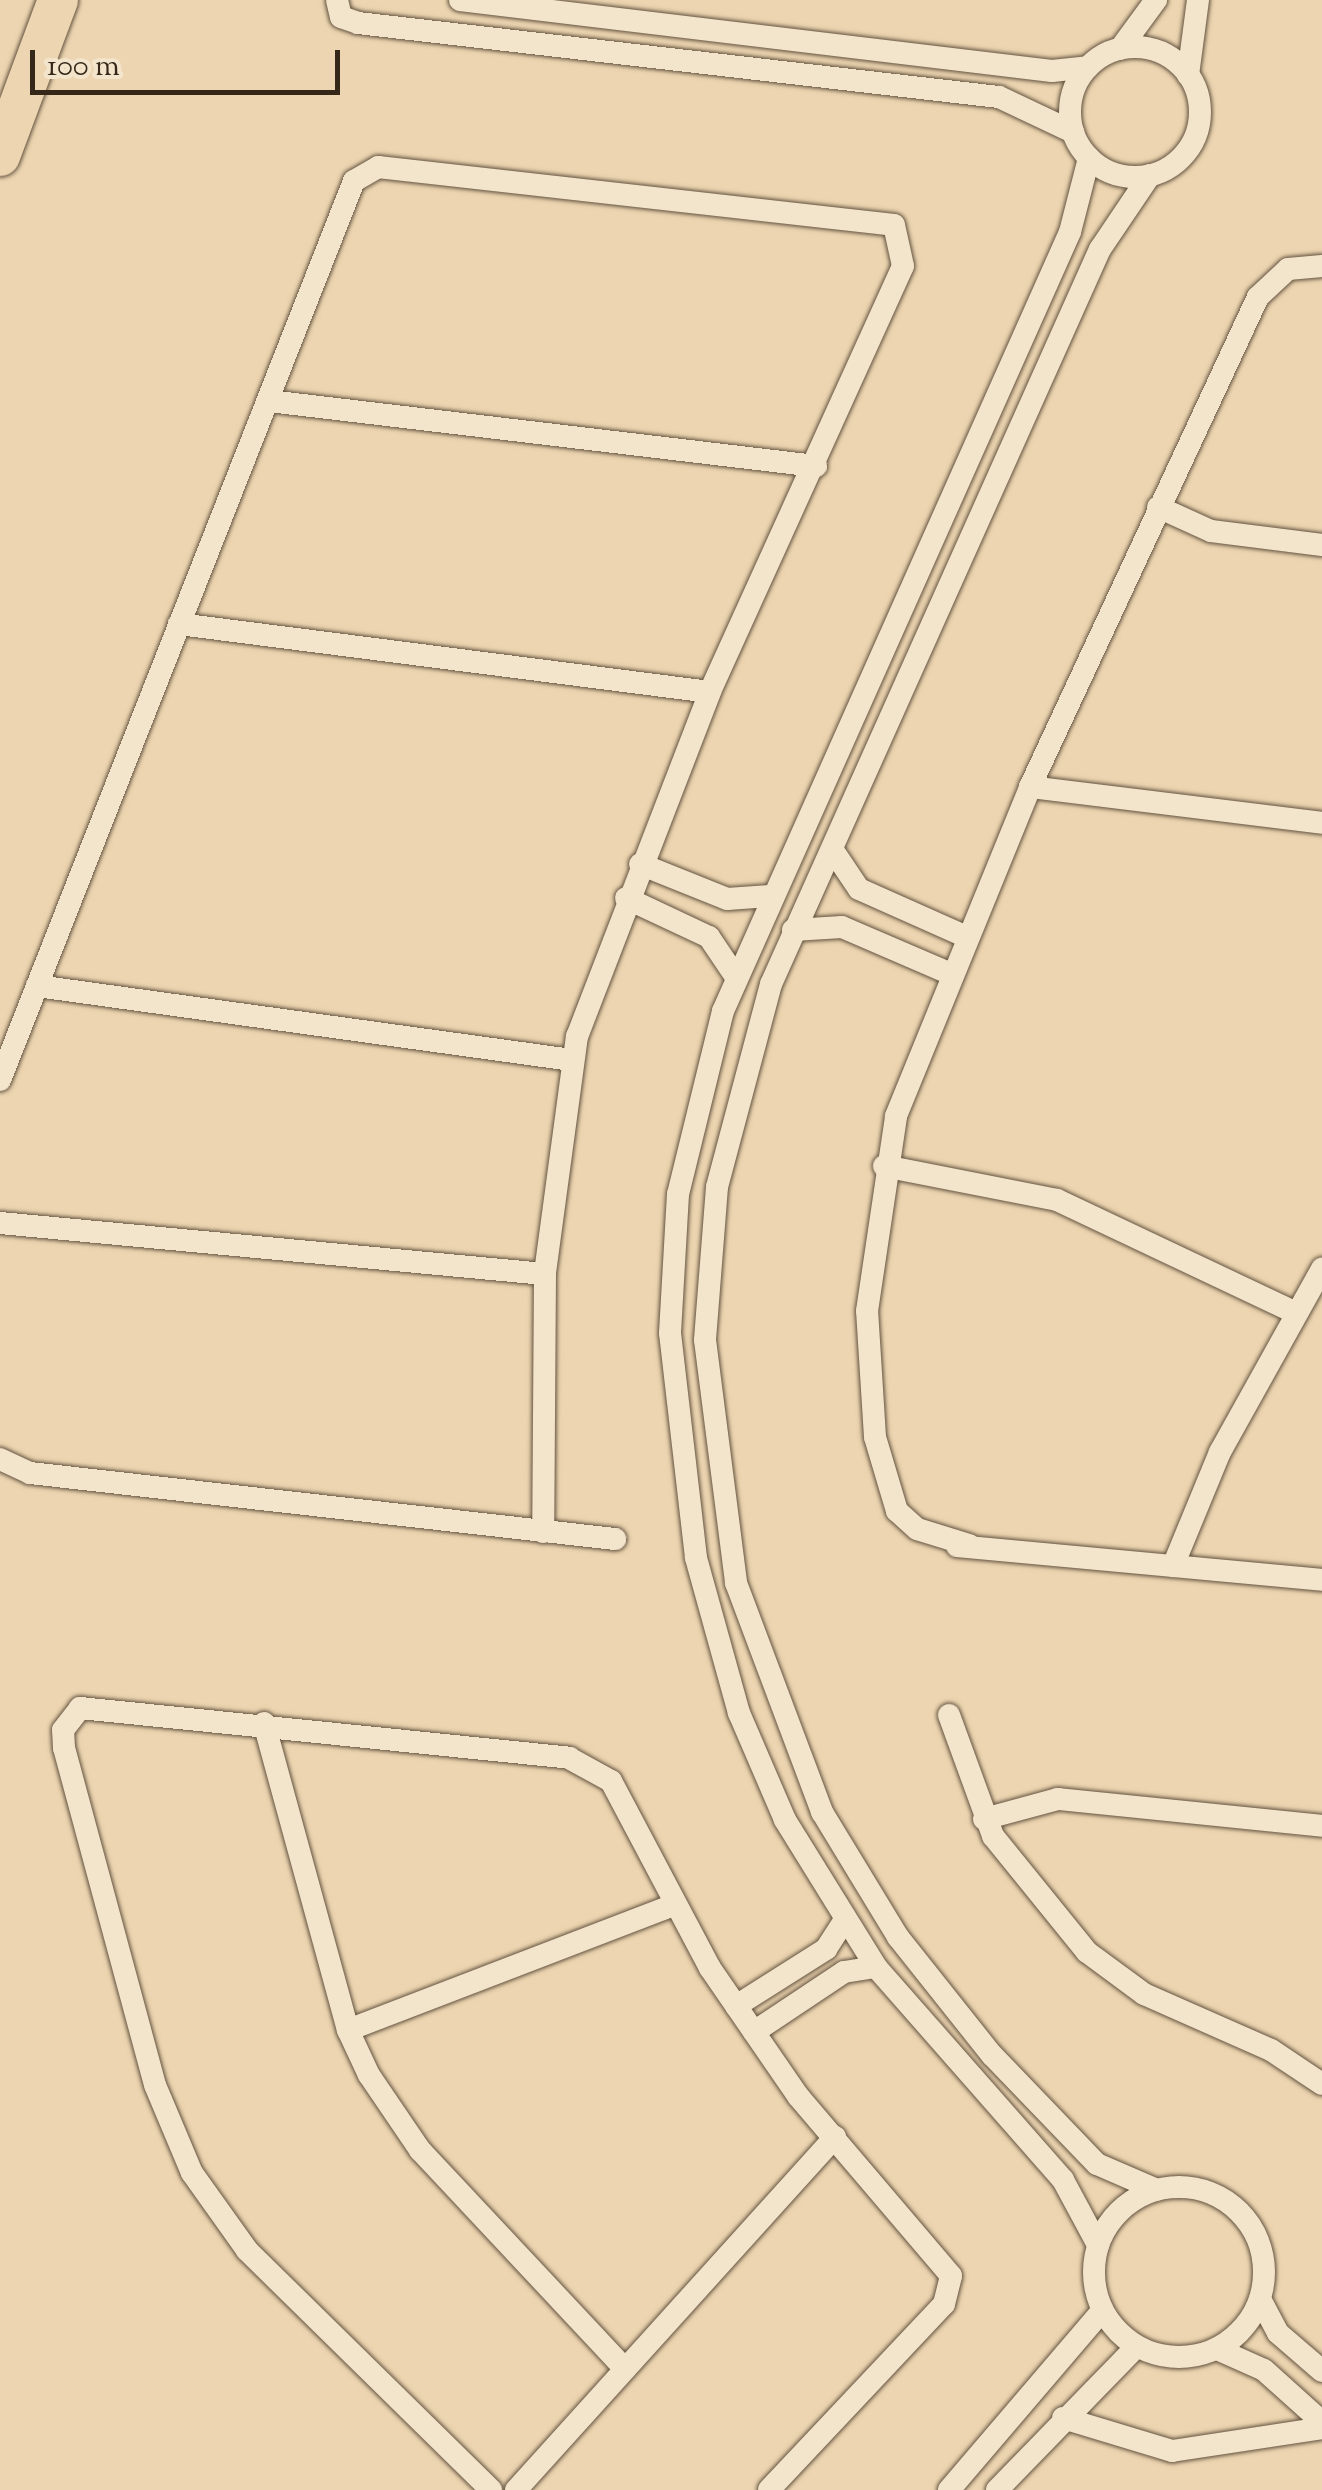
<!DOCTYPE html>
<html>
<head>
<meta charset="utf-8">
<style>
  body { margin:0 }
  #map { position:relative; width:1322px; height:2490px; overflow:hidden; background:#edd5b1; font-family:"Sorts Mill Goudy",serif }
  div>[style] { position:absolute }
  .roads { filter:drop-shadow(0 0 2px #63533f) drop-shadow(0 0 2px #63533f) }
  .minor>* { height:22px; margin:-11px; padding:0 11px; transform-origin:11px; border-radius:11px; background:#f3e4cc }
  .minor>.ring { margin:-11px; padding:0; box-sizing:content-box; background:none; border:22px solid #f3e4cc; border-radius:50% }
  .motorway>* { height:40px; margin:-20px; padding:0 20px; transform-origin:20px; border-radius:20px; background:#edd5b1 }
  span { translate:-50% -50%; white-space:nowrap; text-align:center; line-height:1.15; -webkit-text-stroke:8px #f3e4cc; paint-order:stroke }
  .scale { position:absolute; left:30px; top:50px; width:310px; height:45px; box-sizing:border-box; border:5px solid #352819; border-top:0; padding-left:12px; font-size:30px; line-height:35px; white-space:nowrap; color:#352819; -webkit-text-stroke:8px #f3e4cc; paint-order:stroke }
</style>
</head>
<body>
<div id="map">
  <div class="roads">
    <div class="minor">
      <i style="left:337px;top:0;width:17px;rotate:77deg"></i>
      <i style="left:341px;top:17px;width:18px;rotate:19deg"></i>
      <i style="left:358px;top:23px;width:645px;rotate:6.59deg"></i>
      <i style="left:999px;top:97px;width:82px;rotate:25.3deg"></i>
      <i style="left:460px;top:0;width:596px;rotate:6.84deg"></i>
      <i style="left:1052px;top:71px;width:36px;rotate:-6deg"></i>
      <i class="ring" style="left:1070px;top:47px;width:108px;height:108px"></i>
      <i style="left:1120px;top:49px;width:61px;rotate:-53.7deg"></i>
      <i style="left:1188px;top:75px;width:76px;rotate:-82.4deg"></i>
      <i style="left:1089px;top:158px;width:76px;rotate:104.4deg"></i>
      <i style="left:1070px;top:232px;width:853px;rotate:114.01deg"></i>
      <i style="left:723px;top:1011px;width:188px;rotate:103.8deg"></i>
      <i style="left:678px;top:1194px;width:139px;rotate:93.3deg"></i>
      <i style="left:670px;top:1333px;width:226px;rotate:83.4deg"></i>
      <i style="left:696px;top:1558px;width:161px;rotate:74.5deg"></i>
      <i style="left:739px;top:1713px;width:116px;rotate:66.7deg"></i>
      <i style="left:785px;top:1820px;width:173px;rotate:58.2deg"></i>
      <i style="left:876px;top:1967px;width:283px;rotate:48.7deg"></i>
      <i style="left:1063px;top:2180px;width:74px;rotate:61.7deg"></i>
      <i style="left:1150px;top:175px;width:89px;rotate:124deg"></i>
      <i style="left:1100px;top:249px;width:805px;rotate:114.11deg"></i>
      <i style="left:771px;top:984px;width:210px;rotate:104.9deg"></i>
      <i style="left:717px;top:1187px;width:153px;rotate:94.5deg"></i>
      <i style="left:705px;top:1340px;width:245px;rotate:82.7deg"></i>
      <i style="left:736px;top:1583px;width:245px;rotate:69.4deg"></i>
      <i style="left:822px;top:1812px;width:146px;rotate:58.7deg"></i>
      <i style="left:898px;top:1937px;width:151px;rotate:51.5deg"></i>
      <i style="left:992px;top:2055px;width:151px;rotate:46.1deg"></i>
      <i style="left:1097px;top:2164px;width:65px;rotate:23.4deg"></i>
      <i style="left:269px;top:401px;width:551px;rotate:6.78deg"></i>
      <i style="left:1158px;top:507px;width:58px;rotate:24.4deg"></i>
      <i style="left:1211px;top:531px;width:112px;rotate:7.2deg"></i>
      <i style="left:179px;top:624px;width:535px;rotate:7.3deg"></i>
      <i style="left:1030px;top:787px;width:294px;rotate:7deg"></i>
      <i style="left:832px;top:849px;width:48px;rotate:56deg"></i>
      <i style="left:859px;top:889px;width:118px;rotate:24deg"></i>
      <i style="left:640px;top:864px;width:94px;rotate:21.9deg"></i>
      <i style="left:727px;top:899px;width:43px;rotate:-4deg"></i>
      <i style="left:626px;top:898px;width:92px;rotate:25.2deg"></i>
      <i style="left:709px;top:937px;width:48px;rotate:56deg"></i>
      <i style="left:793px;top:930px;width:49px;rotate:-3.5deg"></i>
      <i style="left:842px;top:927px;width:116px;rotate:23.3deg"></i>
      <i style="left:37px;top:986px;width:540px;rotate:7.88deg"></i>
      <i style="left:0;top:1080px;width:966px;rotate:-68.51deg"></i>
      <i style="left:354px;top:181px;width:28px;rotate:-30deg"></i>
      <i style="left:378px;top:167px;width:519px;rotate:6.41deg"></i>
      <i style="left:894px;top:225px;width:42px;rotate:77.6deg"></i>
      <i style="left:903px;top:266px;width:468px;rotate:114.4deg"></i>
      <i style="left:710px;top:692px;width:369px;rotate:111.1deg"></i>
      <i style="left:577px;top:1036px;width:240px;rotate:97.7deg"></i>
      <i style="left:545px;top:1274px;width:258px;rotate:90.4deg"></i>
      <i style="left:884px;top:1166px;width:176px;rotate:11.1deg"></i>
      <i style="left:1057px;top:1200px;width:264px;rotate:25.3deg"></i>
      <i style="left:0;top:1223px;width:547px;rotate:5.35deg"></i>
      <i style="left:0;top:1459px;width:33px;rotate:25deg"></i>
      <i style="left:30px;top:1473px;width:589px;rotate:6.44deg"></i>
      <i style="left:969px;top:1545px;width:54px;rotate:-162.9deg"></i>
      <i style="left:917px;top:1529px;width:27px;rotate:-138deg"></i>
      <i style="left:897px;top:1511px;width:77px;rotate:-106.6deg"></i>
      <i style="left:875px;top:1437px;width:126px;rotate:-93.6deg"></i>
      <i style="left:867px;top:1311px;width:197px;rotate:-81.5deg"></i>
      <i style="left:896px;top:1116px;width:355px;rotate:-67.8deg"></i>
      <i style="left:1030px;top:787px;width:540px;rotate:-65.05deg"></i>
      <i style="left:1258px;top:297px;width:41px;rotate:-43deg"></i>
      <i style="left:1288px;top:269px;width:34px;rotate:-5deg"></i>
      <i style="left:957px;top:1546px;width:367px;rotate:5.3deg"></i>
      <i style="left:1173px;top:1566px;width:123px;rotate:-67.6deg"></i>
      <i style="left:1220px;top:1452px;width:210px;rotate:-60.9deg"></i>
      <i style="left:949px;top:1715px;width:129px;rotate:70deg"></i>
      <i style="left:993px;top:1836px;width:149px;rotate:51deg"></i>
      <i style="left:1087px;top:1952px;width:71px;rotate:36.4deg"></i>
      <i style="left:1144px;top:1994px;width:139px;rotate:23.8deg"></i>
      <i style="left:1271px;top:2050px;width:61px;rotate:33.7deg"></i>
      <i style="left:264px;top:1723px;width:318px;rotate:74.7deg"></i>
      <i style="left:348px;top:2030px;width:50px;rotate:65deg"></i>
      <i style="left:369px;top:2075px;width:91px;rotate:55.8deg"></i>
      <i style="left:420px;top:2150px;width:300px;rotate:46.9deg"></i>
      <i style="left:984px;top:1819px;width:77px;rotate:-15.1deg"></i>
      <i style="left:1058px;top:1799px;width:265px;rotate:5.8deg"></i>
      <i style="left:736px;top:2006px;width:107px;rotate:-32.3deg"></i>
      <i style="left:826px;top:1949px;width:33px;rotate:-57deg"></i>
      <i style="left:348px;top:2030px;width:349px;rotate:-21deg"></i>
      <i style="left:754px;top:2032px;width:108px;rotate:-33.7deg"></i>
      <i style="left:844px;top:1972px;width:32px;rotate:-9deg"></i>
      <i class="ring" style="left:1094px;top:2187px;width:148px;height:148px"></i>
      <i style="left:1260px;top:2299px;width:38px;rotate:62deg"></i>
      <i style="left:1278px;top:2333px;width:58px;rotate:40.8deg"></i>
      <i style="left:1217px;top:2349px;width:51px;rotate:24.1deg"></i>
      <i style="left:1264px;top:2370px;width:78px;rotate:41.9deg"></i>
      <i style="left:1063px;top:2418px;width:114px;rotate:16.8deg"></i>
      <i style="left:1172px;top:2451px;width:152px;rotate:-8.7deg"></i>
      <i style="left:491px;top:2490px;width:342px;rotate:-135.5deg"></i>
      <i style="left:247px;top:2250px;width:95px;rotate:-125.5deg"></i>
      <i style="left:192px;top:2173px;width:95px;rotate:-112.8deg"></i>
      <i style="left:155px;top:2085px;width:349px;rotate:-105.1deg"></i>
      <i style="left:64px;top:1748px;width:18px;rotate:-93deg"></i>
      <i style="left:63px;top:1730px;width:28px;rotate:-52deg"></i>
      <i style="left:80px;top:1708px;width:492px;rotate:5.8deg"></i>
      <i style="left:569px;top:1758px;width:48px;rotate:28.7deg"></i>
      <i style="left:611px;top:1781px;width:212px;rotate:62.1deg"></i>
      <i style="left:710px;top:1968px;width:155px;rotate:55.5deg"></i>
      <i style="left:798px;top:2096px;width:236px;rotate:49.6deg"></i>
      <i style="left:951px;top:2276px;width:29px;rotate:104deg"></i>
      <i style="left:944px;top:2304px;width:255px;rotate:133.3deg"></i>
      <i style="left:516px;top:2490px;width:476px;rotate:-47.9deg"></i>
      <i style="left:949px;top:2490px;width:235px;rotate:-49.5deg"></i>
      <i style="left:997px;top:2490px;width:199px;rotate:-45.8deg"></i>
    </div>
    <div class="motorway">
      <i style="left:0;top:156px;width:166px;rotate:-69.6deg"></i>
    </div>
  </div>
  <div class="scale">100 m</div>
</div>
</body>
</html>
